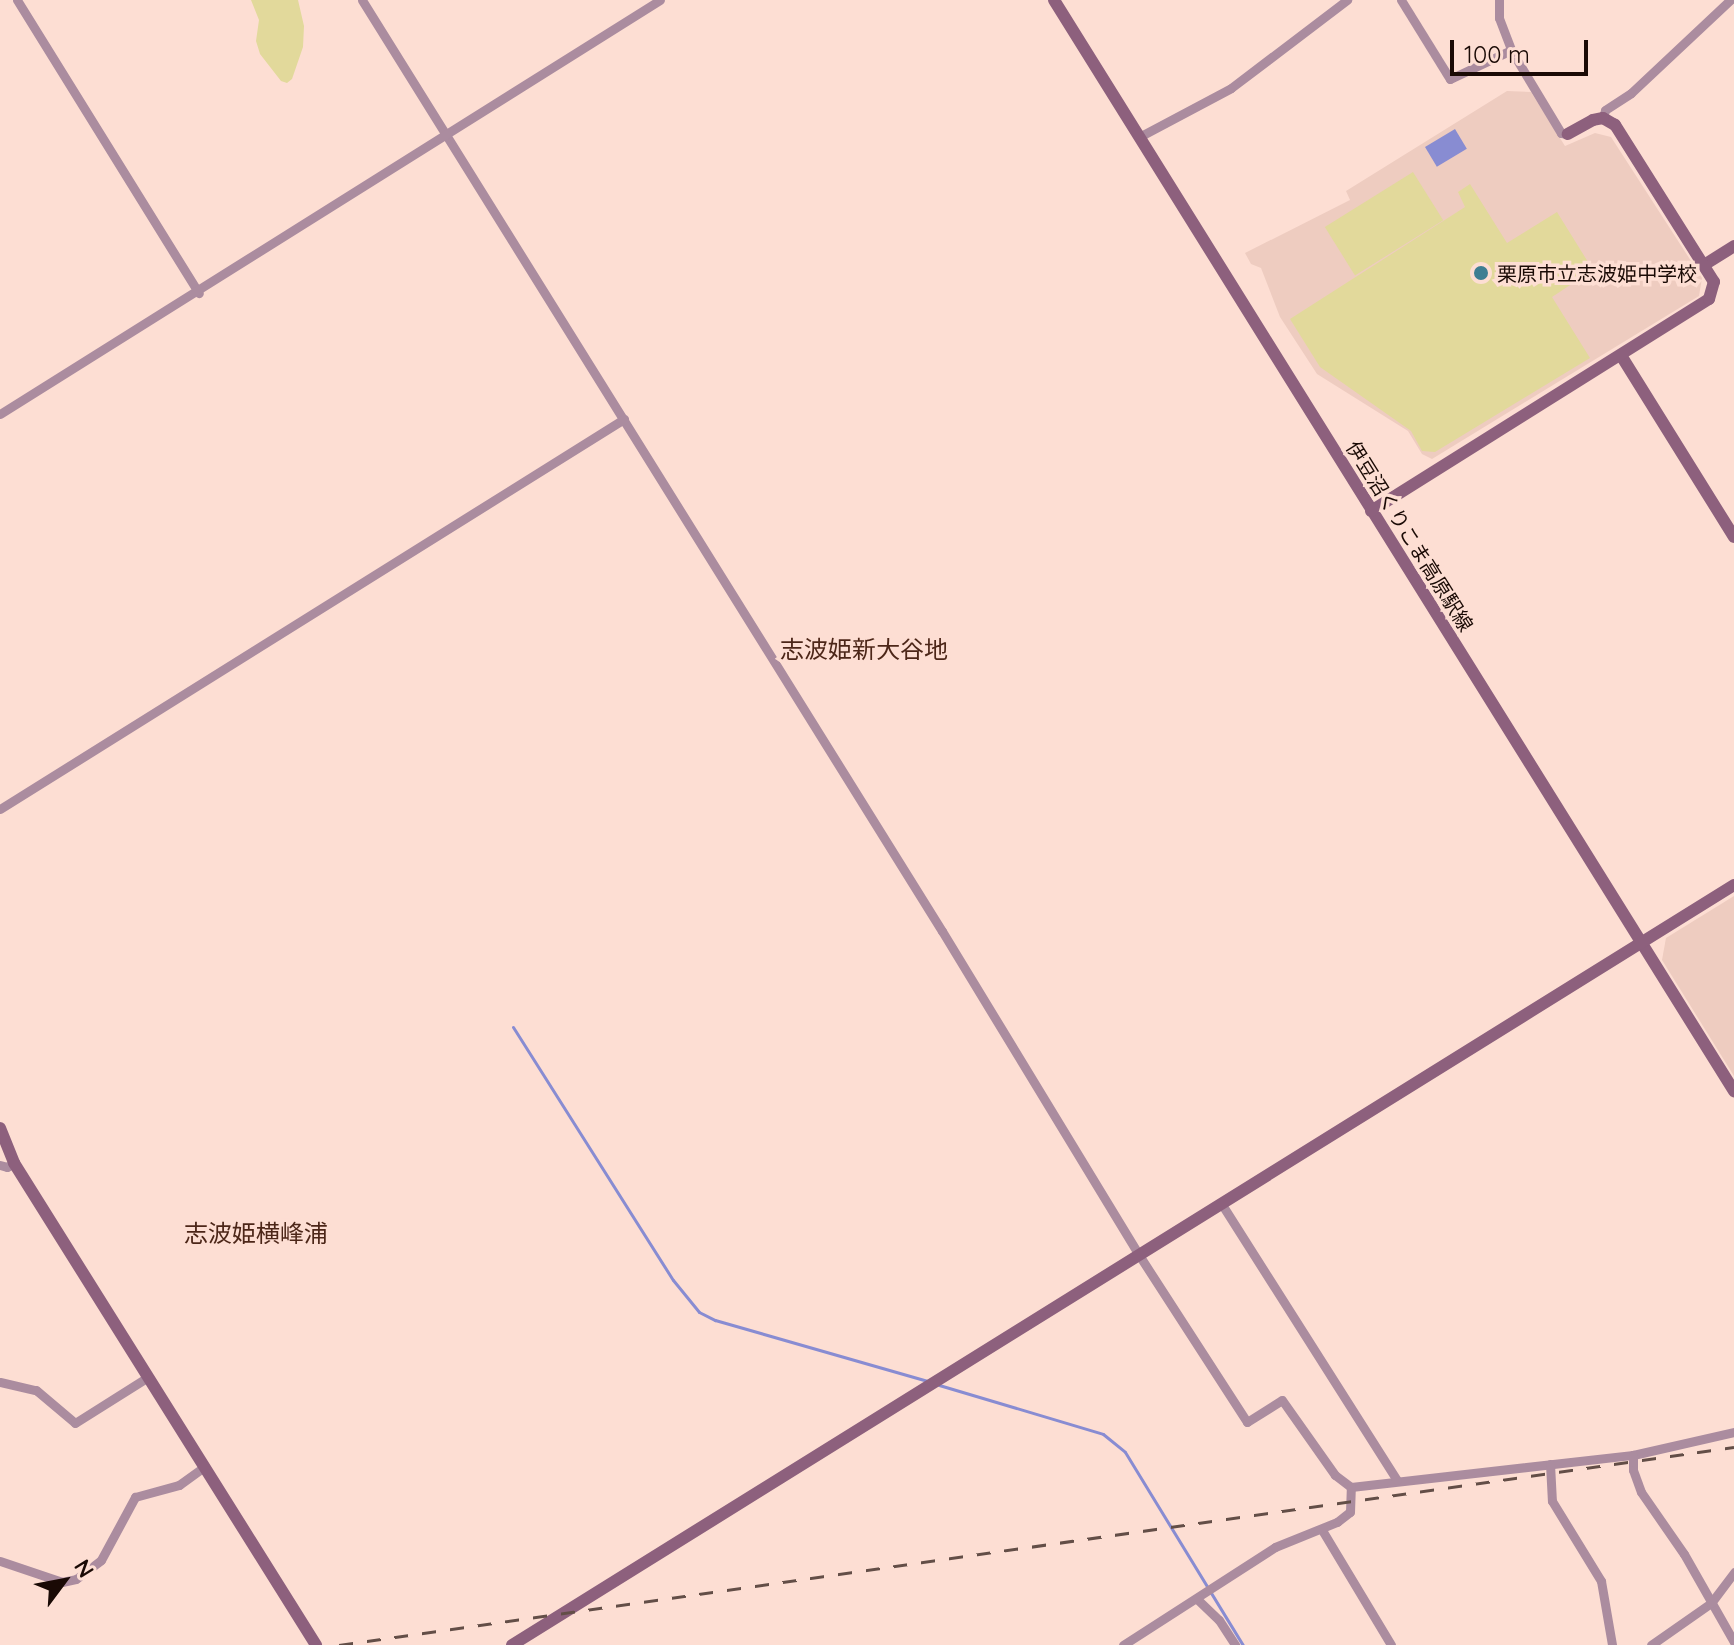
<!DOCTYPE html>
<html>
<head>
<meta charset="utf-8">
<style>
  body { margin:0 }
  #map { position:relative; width:1734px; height:1645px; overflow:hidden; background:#fdded3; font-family:Quicksand,"Noto Sans JP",sans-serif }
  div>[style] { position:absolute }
  .built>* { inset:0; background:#eeccc0 }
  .green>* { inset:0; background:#e2d99b; transform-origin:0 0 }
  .water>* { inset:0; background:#888cd2; transform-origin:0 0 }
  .stream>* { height:3px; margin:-1.5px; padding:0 1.5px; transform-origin:1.5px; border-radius:1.5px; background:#888cd2 }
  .street>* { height:9px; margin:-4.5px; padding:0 4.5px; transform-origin:4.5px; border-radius:4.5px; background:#ab8c9f }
  .secondary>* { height:12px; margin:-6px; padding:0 6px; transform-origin:6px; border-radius:6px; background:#8d607d }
  .rail>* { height:3px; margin-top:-1.5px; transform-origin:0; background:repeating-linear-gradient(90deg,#634e47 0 14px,transparent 0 28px) }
  .dots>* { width:22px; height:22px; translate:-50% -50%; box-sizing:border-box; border:4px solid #fdded3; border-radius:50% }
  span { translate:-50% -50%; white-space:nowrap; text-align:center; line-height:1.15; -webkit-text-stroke:7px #fdded3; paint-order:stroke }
  .poi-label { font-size:20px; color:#1a0a05 }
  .left { translate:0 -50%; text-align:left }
  .street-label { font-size:20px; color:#1a0a05 }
  .quarter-label { font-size:24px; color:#4c2618 }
  .north { position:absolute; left:24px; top:1541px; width:80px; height:80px; -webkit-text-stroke:6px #fdded3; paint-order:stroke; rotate:58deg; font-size:22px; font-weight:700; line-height:32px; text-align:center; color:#1a0a05 }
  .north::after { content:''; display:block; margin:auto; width:28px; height:36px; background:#1a0a05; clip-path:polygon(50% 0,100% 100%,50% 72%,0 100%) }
  .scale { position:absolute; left:1450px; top:40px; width:138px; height:36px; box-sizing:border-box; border:4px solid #1a0a05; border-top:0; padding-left:10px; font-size:24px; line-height:28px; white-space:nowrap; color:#1a0a05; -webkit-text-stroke:6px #fdded3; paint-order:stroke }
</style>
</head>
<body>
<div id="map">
  <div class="built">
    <i style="clip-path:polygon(1507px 91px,1531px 92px,1565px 146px,1595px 133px,1611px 137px,1702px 278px,1699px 296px,1432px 459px,1422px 454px,1408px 431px,1317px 374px,1280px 317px,1261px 268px,1251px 264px,1245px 253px,1350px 200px,1346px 191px)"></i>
    <i style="clip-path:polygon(1734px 896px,1734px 1076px,1662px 960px,1666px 938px)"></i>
  </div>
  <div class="green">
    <i style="clip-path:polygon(251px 0,298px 0,304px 26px,303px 47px,292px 79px,287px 83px,281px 81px,260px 54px,256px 41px,259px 20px)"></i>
    <i style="left:1413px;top:172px;width:57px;height:104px;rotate:58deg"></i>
    <i style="clip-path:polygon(1470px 184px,1507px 243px,1557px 212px,1593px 270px,1552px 297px,1590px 358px,1435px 452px,1422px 451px,1411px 431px,1320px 367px,1290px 319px,1465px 207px,1458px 192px)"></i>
  </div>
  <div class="water">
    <i style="left:1455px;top:129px;width:23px;height:35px;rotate:59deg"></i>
  </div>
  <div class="stream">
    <i style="left:513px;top:1027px;width:299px;rotate:57.7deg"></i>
    <i style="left:673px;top:1280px;width:41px;rotate:50.9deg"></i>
    <i style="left:699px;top:1312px;width:18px;rotate:27deg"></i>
    <i style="left:715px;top:1320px;width:222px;rotate:16deg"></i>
    <i style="left:939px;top:1385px;width:171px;rotate:16.6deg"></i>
    <i style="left:1103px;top:1434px;width:28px;rotate:39deg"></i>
    <i style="left:1125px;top:1452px;width:226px;rotate:58.6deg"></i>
  </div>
  <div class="street">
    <i style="left:17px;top:0;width:345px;rotate:58.2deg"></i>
    <i style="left:362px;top:0;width:1097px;rotate:58.08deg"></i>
    <i style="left:942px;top:931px;width:379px;rotate:58.7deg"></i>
    <i style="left:1139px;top:1255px;width:199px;rotate:57.1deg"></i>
    <i style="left:1247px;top:1422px;width:41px;rotate:-32.2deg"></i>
    <i style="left:1282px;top:1400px;width:92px;rotate:54.8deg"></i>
    <i style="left:1335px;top:1475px;width:20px;rotate:37deg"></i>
    <i style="left:1351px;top:1487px;width:284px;rotate:-6.5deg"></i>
    <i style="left:1633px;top:1455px;width:104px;rotate:-12.8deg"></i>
    <i style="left:1401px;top:0;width:93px;rotate:58.2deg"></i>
    <i style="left:1450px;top:79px;width:68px;rotate:-25.4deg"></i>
    <i style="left:1499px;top:0;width:18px;rotate:90deg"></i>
    <i style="left:1499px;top:18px;width:34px;rotate:69deg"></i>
    <i style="left:1511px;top:50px;width:97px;rotate:58.9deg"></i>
    <i style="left:1561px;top:133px;width:7px;rotate:8deg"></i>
    <i style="left:1603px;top:118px;width:8px;rotate:-76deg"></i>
    <i style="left:1605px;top:110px;width:31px;rotate:-33deg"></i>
    <i style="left:1631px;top:93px;width:136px;rotate:-43.2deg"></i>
    <i style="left:1139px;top:137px;width:104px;rotate:-28deg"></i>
    <i style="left:1231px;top:88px;width:146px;rotate:-37.2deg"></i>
    <i style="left:0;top:414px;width:779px;rotate:-32.1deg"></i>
    <i style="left:0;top:809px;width:736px;rotate:-32.01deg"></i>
    <i style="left:0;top:1165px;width:7px;rotate:16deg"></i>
    <i style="left:7px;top:1167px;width:8px;rotate:-30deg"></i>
    <i style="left:1221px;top:1203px;width:328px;rotate:57.6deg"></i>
    <i style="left:0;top:1382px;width:37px;rotate:13deg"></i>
    <i style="left:36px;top:1390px;width:51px;rotate:40.2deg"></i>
    <i style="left:75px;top:1423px;width:86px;rotate:-32.2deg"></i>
    <i style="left:1633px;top:1455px;width:15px;rotate:90deg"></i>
    <i style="left:1633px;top:1470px;width:23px;rotate:70deg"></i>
    <i style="left:1641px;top:1492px;width:75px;rotate:55.3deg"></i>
    <i style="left:1684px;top:1554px;width:101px;rotate:60.4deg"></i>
    <i style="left:1550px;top:1464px;width:37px;rotate:87deg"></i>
    <i style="left:1552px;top:1501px;width:94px;rotate:58.5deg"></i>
    <i style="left:1601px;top:1581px;width:65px;rotate:80.2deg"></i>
    <i style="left:1322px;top:1530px;width:134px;rotate:59deg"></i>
    <i style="left:0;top:1561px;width:65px;rotate:18.7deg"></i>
    <i style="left:62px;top:1582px;width:14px;rotate:-12deg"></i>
    <i style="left:76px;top:1579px;width:31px;rotate:-37deg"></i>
    <i style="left:101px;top:1560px;width:72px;rotate:-61.6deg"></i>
    <i style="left:135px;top:1497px;width:46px;rotate:-15.3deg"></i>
    <i style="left:179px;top:1485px;width:31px;rotate:-36deg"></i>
    <i style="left:1197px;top:1599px;width:30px;rotate:44deg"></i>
    <i style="left:1219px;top:1620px;width:30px;rotate:57deg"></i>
    <i style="left:1123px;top:1645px;width:181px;rotate:-32.8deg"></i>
    <i style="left:1275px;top:1547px;width:67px;rotate:-22deg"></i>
    <i style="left:1337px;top:1522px;width:16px;rotate:-38deg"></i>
    <i style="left:1350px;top:1512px;width:25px;rotate:-88deg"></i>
    <i style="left:1651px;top:1645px;width:73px;rotate:-35deg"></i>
    <i style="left:1711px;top:1603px;width:39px;rotate:-53deg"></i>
  </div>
  <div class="secondary">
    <i style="left:1054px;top:0;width:1286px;rotate:58.07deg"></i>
    <i style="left:1704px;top:265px;width:36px;rotate:-32deg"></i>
    <i style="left:1622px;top:357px;width:212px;rotate:58.1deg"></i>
    <i style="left:1371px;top:511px;width:399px;rotate:-32.1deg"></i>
    <i style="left:1709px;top:299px;width:18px;rotate:-74deg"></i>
    <i style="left:1714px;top:282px;width:186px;rotate:-122.2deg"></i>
    <i style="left:1615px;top:125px;width:14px;rotate:-150deg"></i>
    <i style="left:1603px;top:118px;width:10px;rotate:169deg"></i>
    <i style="left:1593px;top:120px;width:29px;rotate:151deg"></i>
    <i style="left:0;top:1128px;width:38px;rotate:68deg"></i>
    <i style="left:14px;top:1163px;width:569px;rotate:57.93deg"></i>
    <i style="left:512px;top:1645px;width:1439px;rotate:-31.88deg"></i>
  </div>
  <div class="rail">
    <i style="left:339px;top:1645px;width:1409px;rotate:-8.08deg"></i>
  </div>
  <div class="dots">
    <i style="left:1481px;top:273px;background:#3e7e92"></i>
  </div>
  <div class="poi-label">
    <span class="left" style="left:1497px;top:273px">栗原市立志波姫中学校</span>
  </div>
  <div class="street-label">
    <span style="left:1410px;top:536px;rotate:58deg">伊豆沼くりこま高原駅線</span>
  </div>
  <div class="quarter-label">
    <span style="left:864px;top:650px">志波姫新大谷地</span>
    <span style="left:256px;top:1234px">志波姫横峰浦</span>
  </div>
  <div class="north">N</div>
  <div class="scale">100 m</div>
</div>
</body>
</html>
